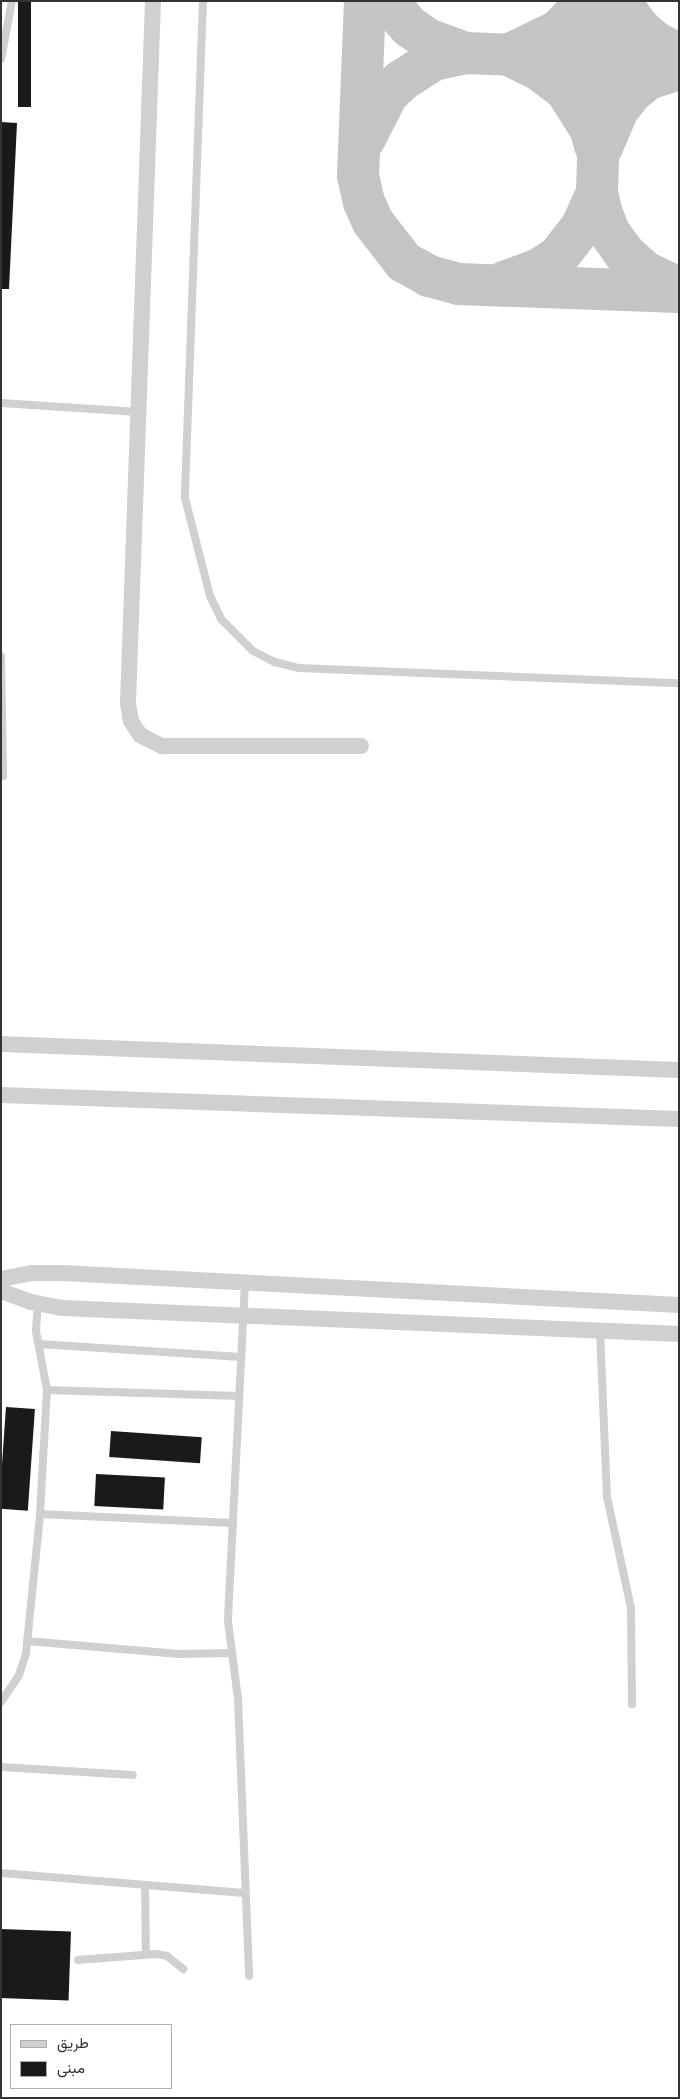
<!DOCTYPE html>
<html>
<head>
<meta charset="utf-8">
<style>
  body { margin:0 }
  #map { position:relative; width:680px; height:2099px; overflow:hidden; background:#fff; font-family:"Titillium Web",Vazirmatn,sans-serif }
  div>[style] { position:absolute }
  .taxiway>* { height:42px; margin:-21px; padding:0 21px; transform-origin:21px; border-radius:21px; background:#c4c4c4 }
  .building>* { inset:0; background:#1a1a1a; transform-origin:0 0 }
  .lane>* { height:8px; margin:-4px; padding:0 4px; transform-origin:4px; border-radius:4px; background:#d0d0d0 }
  .street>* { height:16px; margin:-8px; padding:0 8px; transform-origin:8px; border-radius:8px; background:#d0d0d0 }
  span { translate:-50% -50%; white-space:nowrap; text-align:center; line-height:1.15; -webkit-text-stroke:5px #fff; paint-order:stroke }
  .frame { position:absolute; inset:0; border:2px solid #333; pointer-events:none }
  .legend { position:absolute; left:10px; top:2024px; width:162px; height:65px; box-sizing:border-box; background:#fff; border:1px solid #adadad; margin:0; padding:6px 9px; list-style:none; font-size:15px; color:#333 }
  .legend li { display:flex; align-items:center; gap:10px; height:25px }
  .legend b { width:25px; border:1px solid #adadad }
</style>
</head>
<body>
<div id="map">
  <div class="taxiway">
    <i style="left:365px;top:1px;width:175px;rotate:92.3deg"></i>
    <i style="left:358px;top:176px;width:27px;rotate:77deg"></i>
    <i style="left:364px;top:202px;width:22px;rotate:66deg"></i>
    <i style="left:373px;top:222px;width:51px;rotate:52.2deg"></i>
    <i style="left:404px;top:262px;width:29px;rotate:29deg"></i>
    <i style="left:429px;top:276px;width:30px;rotate:15deg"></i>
    <i style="left:458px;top:284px;width:221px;rotate:2.1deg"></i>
    <i style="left:387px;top:1px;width:35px;rotate:49deg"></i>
    <i style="left:410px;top:27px;width:21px;rotate:35deg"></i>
    <i style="left:427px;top:39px;width:40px;rotate:20.2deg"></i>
    <i style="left:465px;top:53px;width:214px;rotate:2.1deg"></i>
    <i style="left:603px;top:1px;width:191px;rotate:91.8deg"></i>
    <i style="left:597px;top:192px;width:19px;rotate:78deg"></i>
    <i style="left:601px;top:211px;width:22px;rotate:69deg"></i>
    <i style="left:609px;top:232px;width:26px;rotate:54deg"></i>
    <i style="left:624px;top:253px;width:28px;rotate:42deg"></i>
    <i style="left:645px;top:272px;width:38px;rotate:25deg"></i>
    <i style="left:619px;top:1px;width:35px;rotate:53deg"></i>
    <i style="left:640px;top:29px;width:20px;rotate:41deg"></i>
    <i style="left:655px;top:42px;width:27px;rotate:27deg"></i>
    <i style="left:512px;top:53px;width:51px;rotate:-25.6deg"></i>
    <i style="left:558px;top:31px;width:42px;rotate:-46deg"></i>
    <i style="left:511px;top:56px;width:30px;rotate:26deg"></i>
    <i style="left:538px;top:69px;width:34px;rotate:37deg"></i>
    <i style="left:565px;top:89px;width:49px;rotate:57.6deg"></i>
    <i style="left:591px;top:130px;width:16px;rotate:76deg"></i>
    <i style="left:364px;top:140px;width:51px;rotate:-62.9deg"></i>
    <i style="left:387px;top:95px;width:20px;rotate:-45deg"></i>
    <i style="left:401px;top:81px;width:38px;rotate:-33deg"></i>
    <i style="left:433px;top:60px;width:33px;rotate:-12deg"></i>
    <i style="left:602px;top:147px;width:39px;rotate:-67deg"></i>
    <i style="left:617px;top:111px;width:24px;rotate:-52deg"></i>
    <i style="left:632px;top:92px;width:21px;rotate:-39deg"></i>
    <i style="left:648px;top:79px;width:33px;rotate:-18deg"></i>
    <i style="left:504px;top:282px;width:37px;rotate:-20deg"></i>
    <i style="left:539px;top:269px;width:22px;rotate:-32deg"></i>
    <i style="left:558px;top:257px;width:39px;rotate:-52deg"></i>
    <i style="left:582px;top:226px;width:37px;rotate:-66deg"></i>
  </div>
  <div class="building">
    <i style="left:18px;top:1px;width:13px;height:106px"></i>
    <i style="clip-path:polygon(1px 122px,17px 123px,9px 289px,1px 289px)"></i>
    <i style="left:6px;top:1407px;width:29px;height:102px;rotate:4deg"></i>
    <i style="left:111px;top:1431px;width:91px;height:26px;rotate:4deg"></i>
    <i style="left:96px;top:1474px;width:69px;height:32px;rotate:3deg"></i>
    <i style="left:1px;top:1929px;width:70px;height:69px;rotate:2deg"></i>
  </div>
  <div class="lane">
    <i style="left:203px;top:1px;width:497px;rotate:92.1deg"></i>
    <i style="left:185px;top:498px;width:101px;rotate:75.7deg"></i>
    <i style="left:210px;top:596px;width:25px;rotate:64deg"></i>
    <i style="left:221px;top:619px;width:45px;rotate:45deg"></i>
    <i style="left:253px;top:651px;width:25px;rotate:27deg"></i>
    <i style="left:275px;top:662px;width:25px;rotate:14deg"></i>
    <i style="left:299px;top:668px;width:380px;rotate:2.3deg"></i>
    <i style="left:1px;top:59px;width:59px;rotate:-79.3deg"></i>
    <i style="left:1px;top:403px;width:138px;rotate:3.7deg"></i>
    <i style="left:1px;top:656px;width:120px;rotate:89deg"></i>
    <i style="left:245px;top:1283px;width:338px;rotate:92.9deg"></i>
    <i style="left:228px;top:1621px;width:79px;rotate:82.7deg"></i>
    <i style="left:238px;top:1699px;width:277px;rotate:87.7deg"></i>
    <i style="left:600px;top:1330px;width:167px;rotate:87.6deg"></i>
    <i style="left:607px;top:1497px;width:114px;rotate:77.8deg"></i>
    <i style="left:631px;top:1608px;width:96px;rotate:89.4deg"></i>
    <i style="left:39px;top:1344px;width:202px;rotate:3.7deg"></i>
    <i style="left:47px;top:1390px;width:192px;rotate:1.8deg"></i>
    <i style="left:40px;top:1514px;width:193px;rotate:2.7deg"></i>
    <i style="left:27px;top:1641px;width:153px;rotate:4.9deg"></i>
    <i style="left:179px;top:1654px;width:52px;rotate:-1.1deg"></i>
    <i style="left:1px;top:1702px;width:32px;rotate:-56deg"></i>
    <i style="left:19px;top:1675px;width:23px;rotate:-72deg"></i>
    <i style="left:26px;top:1653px;width:140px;rotate:-84.2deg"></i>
    <i style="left:40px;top:1514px;width:124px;rotate:-86.8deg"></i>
    <i style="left:47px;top:1390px;width:60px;rotate:-100.6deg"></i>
    <i style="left:36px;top:1331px;width:27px;rotate:-86deg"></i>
    <i style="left:1px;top:1767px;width:132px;rotate:3.5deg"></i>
    <i style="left:1px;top:1873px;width:244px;rotate:4.7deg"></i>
    <i style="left:145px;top:1885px;width:68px;rotate:89.2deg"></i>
    <i style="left:78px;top:1960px;width:78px;rotate:-4.4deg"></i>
    <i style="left:156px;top:1954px;width:11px;rotate:10deg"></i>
    <i style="left:167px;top:1956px;width:21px;rotate:39deg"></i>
  </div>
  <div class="street">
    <i style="left:153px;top:1px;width:703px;rotate:92.04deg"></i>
    <i style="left:128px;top:704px;width:17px;rotate:80deg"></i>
    <i style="left:131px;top:721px;width:17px;rotate:57deg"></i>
    <i style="left:140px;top:735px;width:25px;rotate:27deg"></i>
    <i style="left:162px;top:746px;width:199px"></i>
    <i style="left:1px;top:1044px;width:678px;rotate:2.2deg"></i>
    <i style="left:1px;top:1095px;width:678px;rotate:2.03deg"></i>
    <i style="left:1px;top:1279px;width:32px;rotate:-11deg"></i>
    <i style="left:32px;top:1273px;width:30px"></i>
    <i style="left:62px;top:1273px;width:618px;rotate:2.97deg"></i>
    <i style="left:1px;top:1291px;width:32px;rotate:20deg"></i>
    <i style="left:31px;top:1302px;width:32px;rotate:11deg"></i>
    <i style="left:62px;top:1308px;width:618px;rotate:2.41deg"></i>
  </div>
  <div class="frame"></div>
  <ul class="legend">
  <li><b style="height:6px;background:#d0d0d0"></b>طريق</li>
  <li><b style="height:14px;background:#1a1a1a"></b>مبنى</li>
  </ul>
</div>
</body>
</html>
